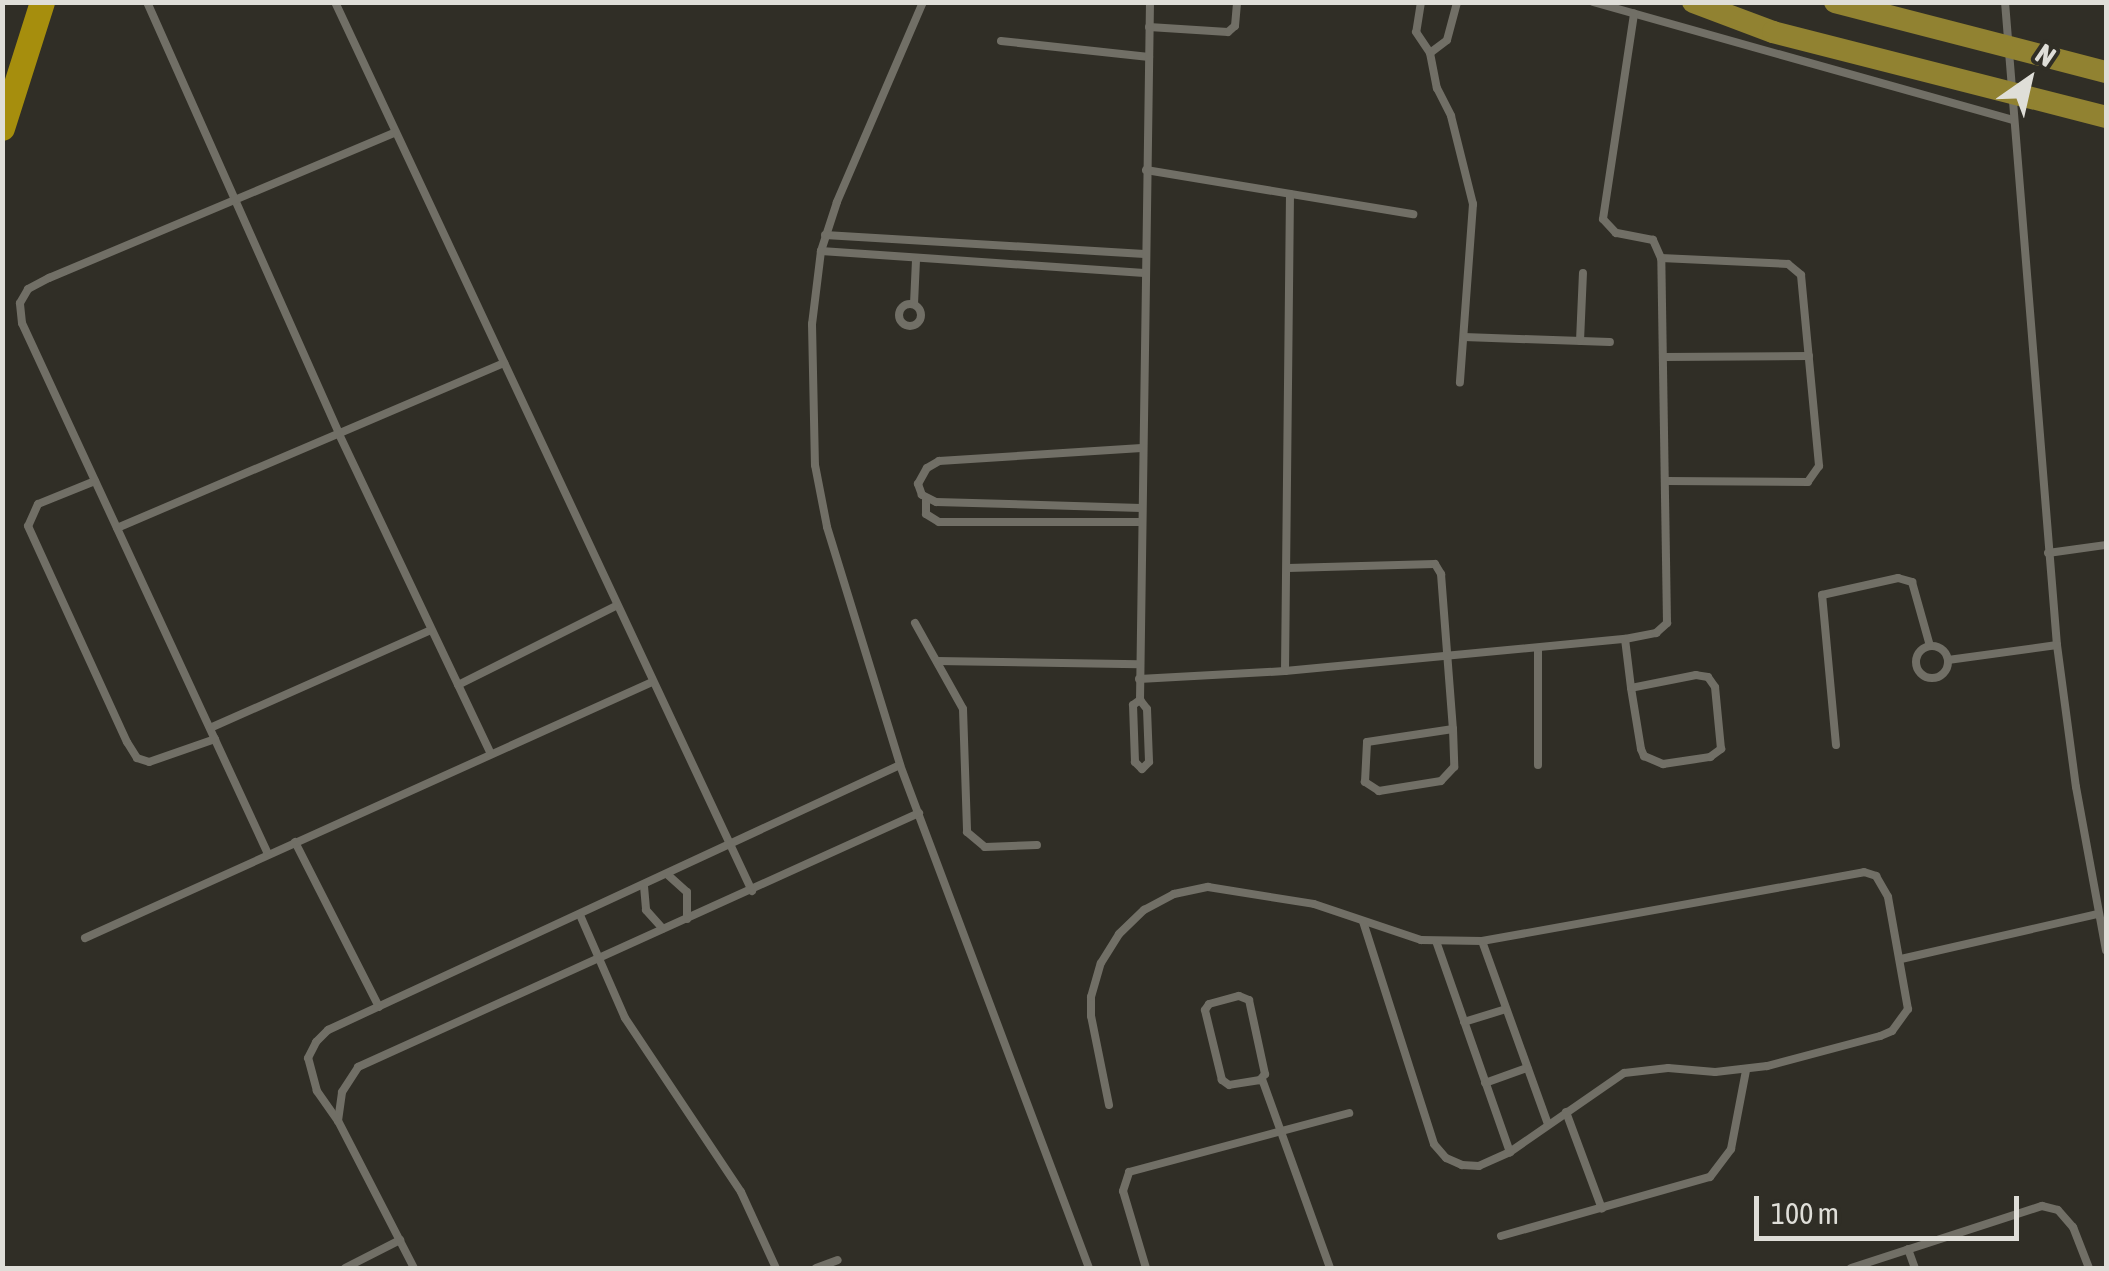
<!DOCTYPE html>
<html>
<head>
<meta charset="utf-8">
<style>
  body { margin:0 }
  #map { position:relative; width:2109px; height:1271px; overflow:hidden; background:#302e26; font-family:"Asap Condensed",sans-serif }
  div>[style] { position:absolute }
  .lane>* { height:8px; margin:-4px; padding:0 4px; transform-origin:4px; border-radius:4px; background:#716f66 }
  .lane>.ring { margin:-4px; padding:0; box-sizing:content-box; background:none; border:8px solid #716f66; border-radius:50% }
  .primary>* { height:22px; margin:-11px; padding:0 11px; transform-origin:11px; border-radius:11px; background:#918231 }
  .highway>* { height:25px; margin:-12.5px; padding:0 12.5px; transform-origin:12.5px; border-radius:12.5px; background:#a68e0d }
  span { translate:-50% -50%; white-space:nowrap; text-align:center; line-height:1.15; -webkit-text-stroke:8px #302e26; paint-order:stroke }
  .frame { position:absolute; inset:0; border:5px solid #dfded8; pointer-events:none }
  .north { position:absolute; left:1979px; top:30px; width:100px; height:100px; -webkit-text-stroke:8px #302e26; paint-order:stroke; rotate:34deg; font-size:28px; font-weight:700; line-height:40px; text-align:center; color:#dfded8 }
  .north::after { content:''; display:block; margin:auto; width:35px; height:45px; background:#dfded8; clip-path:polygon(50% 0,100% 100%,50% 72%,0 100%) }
  .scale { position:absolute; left:1754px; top:1196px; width:265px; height:45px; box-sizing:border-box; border:5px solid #dfded8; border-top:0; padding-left:12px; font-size:30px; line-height:35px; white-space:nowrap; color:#dfded8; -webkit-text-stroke:8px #302e26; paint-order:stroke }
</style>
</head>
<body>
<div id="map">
  <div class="lane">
    <i style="left:147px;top:2px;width:473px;rotate:66deg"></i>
    <i style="left:339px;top:434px;width:352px;rotate:64.6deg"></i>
    <i style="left:335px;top:2px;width:982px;rotate:64.87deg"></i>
    <i style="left:923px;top:2px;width:218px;rotate:113.3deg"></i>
    <i style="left:837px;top:202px;width:52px;rotate:108.1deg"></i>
    <i style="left:821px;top:251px;width:74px;rotate:97deg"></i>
    <i style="left:812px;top:324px;width:141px;rotate:88.8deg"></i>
    <i style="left:815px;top:465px;width:63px;rotate:79deg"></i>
    <i style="left:827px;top:527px;width:249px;rotate:72.9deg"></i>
    <i style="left:900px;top:765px;width:537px;rotate:69.41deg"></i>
    <i style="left:1421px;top:2px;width:30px;rotate:99deg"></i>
    <i style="left:1416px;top:32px;width:25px;rotate:56deg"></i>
    <i style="left:1430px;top:53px;width:36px;rotate:79deg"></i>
    <i style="left:1437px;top:88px;width:31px;rotate:63deg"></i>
    <i style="left:1451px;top:116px;width:91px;rotate:76deg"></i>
    <i style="left:1473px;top:204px;width:179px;rotate:94.2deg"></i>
    <i style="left:1593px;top:2px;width:435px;rotate:15.7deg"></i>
    <i style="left:2005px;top:2px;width:645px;rotate:85.38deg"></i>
    <i style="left:2057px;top:645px;width:143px;rotate:82.4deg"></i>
    <i style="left:2076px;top:787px;width:166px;rotate:79.6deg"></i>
    <i style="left:1149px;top:27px;width:79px;rotate:3.6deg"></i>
    <i style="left:1228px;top:32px;width:9px;rotate:-41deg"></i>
    <i style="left:1235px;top:26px;width:24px;rotate:-85deg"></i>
    <i style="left:1001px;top:41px;width:149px;rotate:6.2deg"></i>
    <i style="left:1430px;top:53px;width:21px;rotate:-37deg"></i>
    <i style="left:1447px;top:40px;width:39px;rotate:-75deg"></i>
    <i style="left:1146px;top:170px;width:271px;rotate:9.4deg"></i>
    <i style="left:825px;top:235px;width:320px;rotate:3.4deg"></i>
    <i style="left:821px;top:251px;width:324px;rotate:3.9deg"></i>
    <i style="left:1661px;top:258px;width:127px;rotate:2.7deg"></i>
    <i style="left:1788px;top:264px;width:17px;rotate:40deg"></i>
    <i style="left:1801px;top:275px;width:192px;rotate:84.6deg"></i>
    <i style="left:1819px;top:466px;width:19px;rotate:125deg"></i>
    <i style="left:1808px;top:482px;width:141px;rotate:-179.6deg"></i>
    <i class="ring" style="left:899px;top:304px;width:14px;height:14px"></i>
    <i style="left:914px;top:304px;width:44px;rotate:-87.4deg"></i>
    <i style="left:1464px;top:337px;width:146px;rotate:2deg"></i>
    <i style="left:1580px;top:341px;width:68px;rotate:-87.5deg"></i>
    <i style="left:1664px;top:357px;width:145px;rotate:-0.4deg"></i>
    <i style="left:95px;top:481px;width:61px;rotate:158deg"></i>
    <i style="left:38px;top:504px;width:24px;rotate:114deg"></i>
    <i style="left:28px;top:526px;width:238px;rotate:65.4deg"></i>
    <i style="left:127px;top:742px;width:19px;rotate:58deg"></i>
    <i style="left:137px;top:758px;width:13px;rotate:18deg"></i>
    <i style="left:149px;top:762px;width:70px;rotate:-19.2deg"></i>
    <i style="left:926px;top:499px;width:15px;rotate:90deg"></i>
    <i style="left:926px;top:514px;width:15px;rotate:32deg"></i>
    <i style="left:939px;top:522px;width:201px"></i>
    <i style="left:1141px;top:508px;width:205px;rotate:-178.3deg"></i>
    <i style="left:936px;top:502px;width:16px;rotate:-153deg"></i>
    <i style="left:922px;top:495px;width:12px;rotate:-110deg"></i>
    <i style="left:918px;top:484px;width:18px;rotate:-61deg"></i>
    <i style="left:927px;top:468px;width:14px;rotate:-30deg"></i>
    <i style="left:939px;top:461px;width:203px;rotate:-3.7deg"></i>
    <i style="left:117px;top:528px;width:421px;rotate:-23.1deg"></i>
    <i style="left:2048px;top:553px;width:59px;rotate:-7.9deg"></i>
    <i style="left:1288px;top:568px;width:147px;rotate:-1.6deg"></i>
    <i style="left:1435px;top:564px;width:12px;rotate:59deg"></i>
    <i style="left:1441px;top:574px;width:155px;rotate:85.6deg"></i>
    <i style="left:915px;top:623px;width:98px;rotate:60.8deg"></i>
    <i style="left:963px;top:709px;width:123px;rotate:88.1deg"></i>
    <i style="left:967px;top:832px;width:23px;rotate:40deg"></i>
    <i style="left:985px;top:847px;width:52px;rotate:-2.2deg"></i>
    <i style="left:1625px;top:639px;width:49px;rotate:83deg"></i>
    <i style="left:1631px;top:688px;width:62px;rotate:80.7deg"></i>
    <i style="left:1641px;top:749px;width:8px;rotate:67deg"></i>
    <i style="left:1644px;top:756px;width:21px;rotate:23deg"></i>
    <i style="left:1663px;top:764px;width:48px;rotate:-8.5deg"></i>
    <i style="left:1710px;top:757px;width:14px;rotate:-36deg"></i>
    <i style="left:1721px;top:749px;width:62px;rotate:-95.5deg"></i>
    <i style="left:1715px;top:687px;width:12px;rotate:-125deg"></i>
    <i style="left:1708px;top:677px;width:12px;rotate:-171deg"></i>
    <i style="left:1696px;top:675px;width:66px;rotate:168.7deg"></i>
    <i class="ring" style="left:1916px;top:646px;width:24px;height:24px"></i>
    <i style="left:1538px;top:648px;width:117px;rotate:90deg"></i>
    <i style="left:1948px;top:660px;width:110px;rotate:-7.8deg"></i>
    <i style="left:937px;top:661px;width:202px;rotate:0.9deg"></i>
    <i style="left:1285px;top:671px;width:477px;rotate:-89.4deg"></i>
    <i style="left:1139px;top:679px;width:146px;rotate:-3.1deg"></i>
    <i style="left:1285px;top:671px;width:342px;rotate:-5.4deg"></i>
    <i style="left:1625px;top:639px;width:32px;rotate:-11deg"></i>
    <i style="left:1656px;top:633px;width:15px;rotate:-42deg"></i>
    <i style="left:1667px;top:623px;width:365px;rotate:-90.9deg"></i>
    <i style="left:1661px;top:258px;width:20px;rotate:-114deg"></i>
    <i style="left:1653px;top:240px;width:38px;rotate:-169deg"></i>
    <i style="left:1616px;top:233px;width:19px;rotate:-133deg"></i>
    <i style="left:1603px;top:219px;width:208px;rotate:-81.4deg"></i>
    <i style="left:458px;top:685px;width:177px;rotate:-26.6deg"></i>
    <i style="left:1140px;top:700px;width:698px;rotate:-89.18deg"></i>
    <i style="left:1140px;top:700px;width:11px;rotate:52deg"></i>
    <i style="left:1147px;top:709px;width:53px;rotate:87.8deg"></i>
    <i style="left:1149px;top:762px;width:10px;rotate:135deg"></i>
    <i style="left:1142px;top:769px;width:10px;rotate:-135deg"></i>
    <i style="left:1135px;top:762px;width:57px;rotate:-92deg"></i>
    <i style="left:1133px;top:705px;width:9px;rotate:-36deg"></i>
    <i style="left:210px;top:728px;width:242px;rotate:-23.9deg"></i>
    <i style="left:1453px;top:729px;width:38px;rotate:88deg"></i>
    <i style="left:1454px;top:767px;width:19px;rotate:133deg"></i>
    <i style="left:1441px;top:781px;width:63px;rotate:170.8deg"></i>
    <i style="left:1379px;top:791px;width:17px;rotate:-147deg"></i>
    <i style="left:1365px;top:782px;width:40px;rotate:-87.1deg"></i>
    <i style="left:1367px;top:742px;width:87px;rotate:-8.6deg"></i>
    <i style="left:1836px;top:745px;width:151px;rotate:-95.3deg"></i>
    <i style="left:1822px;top:595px;width:78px;rotate:-12.6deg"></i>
    <i style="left:1898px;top:578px;width:15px;rotate:16deg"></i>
    <i style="left:1912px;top:582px;width:66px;rotate:74.3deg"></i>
    <i style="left:295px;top:842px;width:185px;rotate:63deg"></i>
    <i style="left:268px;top:854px;width:585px;rotate:-114.86deg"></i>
    <i style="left:22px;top:323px;width:20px;rotate:-96deg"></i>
    <i style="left:20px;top:303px;width:16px;rotate:-60deg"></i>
    <i style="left:28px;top:289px;width:24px;rotate:-28deg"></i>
    <i style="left:49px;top:278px;width:376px;rotate:-22.8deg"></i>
    <i style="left:668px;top:875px;width:25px;rotate:42deg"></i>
    <i style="left:687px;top:892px;width:27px;rotate:90deg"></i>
    <i style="left:644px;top:886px;width:24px;rotate:85deg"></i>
    <i style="left:646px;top:910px;width:25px;rotate:48deg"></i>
    <i style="left:580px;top:915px;width:112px;rotate:66.4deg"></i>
    <i style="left:625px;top:1018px;width:209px;rotate:56.3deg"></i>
    <i style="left:741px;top:1192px;width:84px;rotate:65.3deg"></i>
    <i style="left:85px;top:938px;width:622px;rotate:-24.3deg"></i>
    <i style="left:1436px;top:941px;width:224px;rotate:70.7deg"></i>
    <i style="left:1482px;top:941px;width:195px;rotate:70.2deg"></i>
    <i style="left:1901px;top:959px;width:201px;rotate:-12.9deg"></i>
    <i style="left:1239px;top:996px;width:11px;rotate:22deg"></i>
    <i style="left:1249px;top:1000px;width:76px;rotate:77.8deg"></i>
    <i style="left:1265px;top:1074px;width:8px;rotate:130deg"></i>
    <i style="left:1260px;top:1080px;width:31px;rotate:171deg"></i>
    <i style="left:1229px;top:1085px;width:9px;rotate:-144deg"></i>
    <i style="left:1222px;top:1080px;width:72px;rotate:-103.7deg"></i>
    <i style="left:1205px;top:1010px;width:7px;rotate:-56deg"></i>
    <i style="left:1209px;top:1004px;width:31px;rotate:-15deg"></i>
    <i style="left:1464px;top:1022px;width:44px;rotate:-17.2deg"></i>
    <i style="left:1262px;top:1079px;width:201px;rotate:70.2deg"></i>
    <i style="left:1485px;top:1083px;width:45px;rotate:-19.7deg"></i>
    <i style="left:1109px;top:1105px;width:91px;rotate:-101.4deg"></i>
    <i style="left:1091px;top:1016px;width:19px;rotate:-90deg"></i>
    <i style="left:1091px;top:997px;width:35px;rotate:-74deg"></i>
    <i style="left:1101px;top:963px;width:34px;rotate:-58deg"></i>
    <i style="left:1119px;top:934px;width:35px;rotate:-44deg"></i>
    <i style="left:1144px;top:910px;width:34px;rotate:-28deg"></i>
    <i style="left:1174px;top:894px;width:35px;rotate:-12deg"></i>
    <i style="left:1208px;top:887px;width:107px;rotate:9.1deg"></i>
    <i style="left:1314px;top:904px;width:113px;rotate:18.6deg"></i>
    <i style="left:1421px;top:940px;width:61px;rotate:0.9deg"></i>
    <i style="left:1482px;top:941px;width:388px;rotate:-10.2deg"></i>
    <i style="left:1864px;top:872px;width:13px;rotate:18deg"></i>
    <i style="left:1876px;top:876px;width:24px;rotate:60deg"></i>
    <i style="left:1888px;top:897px;width:114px;rotate:79.9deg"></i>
    <i style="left:1908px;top:1009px;width:27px;rotate:126deg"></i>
    <i style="left:1892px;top:1031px;width:13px;rotate:157deg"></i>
    <i style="left:1880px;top:1036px;width:117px;rotate:165.1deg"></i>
    <i style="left:1767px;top:1066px;width:52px;rotate:173.4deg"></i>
    <i style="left:1715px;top:1072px;width:47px;rotate:-175.1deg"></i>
    <i style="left:1668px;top:1068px;width:44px;rotate:173.5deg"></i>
    <i style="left:1624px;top:1073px;width:139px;rotate:145.3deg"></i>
    <i style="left:1510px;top:1152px;width:34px;rotate:156deg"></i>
    <i style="left:1479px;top:1166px;width:17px;rotate:-177deg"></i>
    <i style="left:1462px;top:1165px;width:17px;rotate:-156deg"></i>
    <i style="left:1446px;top:1158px;width:18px;rotate:-131deg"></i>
    <i style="left:1434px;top:1144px;width:233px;rotate:-107.7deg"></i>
    <i style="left:1566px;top:1112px;width:103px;rotate:69.6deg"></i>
    <i style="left:338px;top:1121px;width:29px;rotate:-82deg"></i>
    <i style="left:342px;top:1092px;width:30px;rotate:-57deg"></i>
    <i style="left:358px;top:1067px;width:616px;rotate:-24.36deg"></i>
    <i style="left:1501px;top:1236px;width:217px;rotate:-15.8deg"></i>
    <i style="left:1710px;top:1177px;width:35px;rotate:-53deg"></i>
    <i style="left:1731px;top:1149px;width:80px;rotate:-79.2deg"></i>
    <i style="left:1908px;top:1249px;width:20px;rotate:70deg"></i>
    <i style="left:345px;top:1268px;width:62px;rotate:-27deg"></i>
    <i style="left:414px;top:1268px;width:165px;rotate:-117.3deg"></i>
    <i style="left:338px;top:1121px;width:37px;rotate:-125deg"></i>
    <i style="left:317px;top:1091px;width:34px;rotate:-105deg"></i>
    <i style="left:308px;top:1058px;width:18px;rotate:-63deg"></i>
    <i style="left:316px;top:1042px;width:17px;rotate:-45deg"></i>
    <i style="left:328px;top:1030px;width:630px;rotate:-24.86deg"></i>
    <i style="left:816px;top:1268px;width:23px;rotate:-20deg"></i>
    <i style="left:1146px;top:1268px;width:80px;rotate:-106.6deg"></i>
    <i style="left:1123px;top:1191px;width:20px;rotate:-72deg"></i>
    <i style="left:1129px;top:1172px;width:228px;rotate:-15deg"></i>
    <i style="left:1851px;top:1268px;width:201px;rotate:-18deg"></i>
    <i style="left:2042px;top:1206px;width:16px;rotate:14deg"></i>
    <i style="left:2058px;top:1210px;width:23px;rotate:49deg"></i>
    <i style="left:2073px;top:1227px;width:44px;rotate:68.7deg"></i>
  </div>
  <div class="primary">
    <i style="left:1693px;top:2px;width:85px;rotate:20.6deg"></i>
    <i style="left:1773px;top:32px;width:344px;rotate:14.3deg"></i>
    <i style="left:1835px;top:2px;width:280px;rotate:14.5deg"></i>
  </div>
  <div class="highway">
    <i style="left:2px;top:128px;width:132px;rotate:-72.4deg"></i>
  </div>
  <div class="frame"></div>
  <div class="north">N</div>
  <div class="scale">100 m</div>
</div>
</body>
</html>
